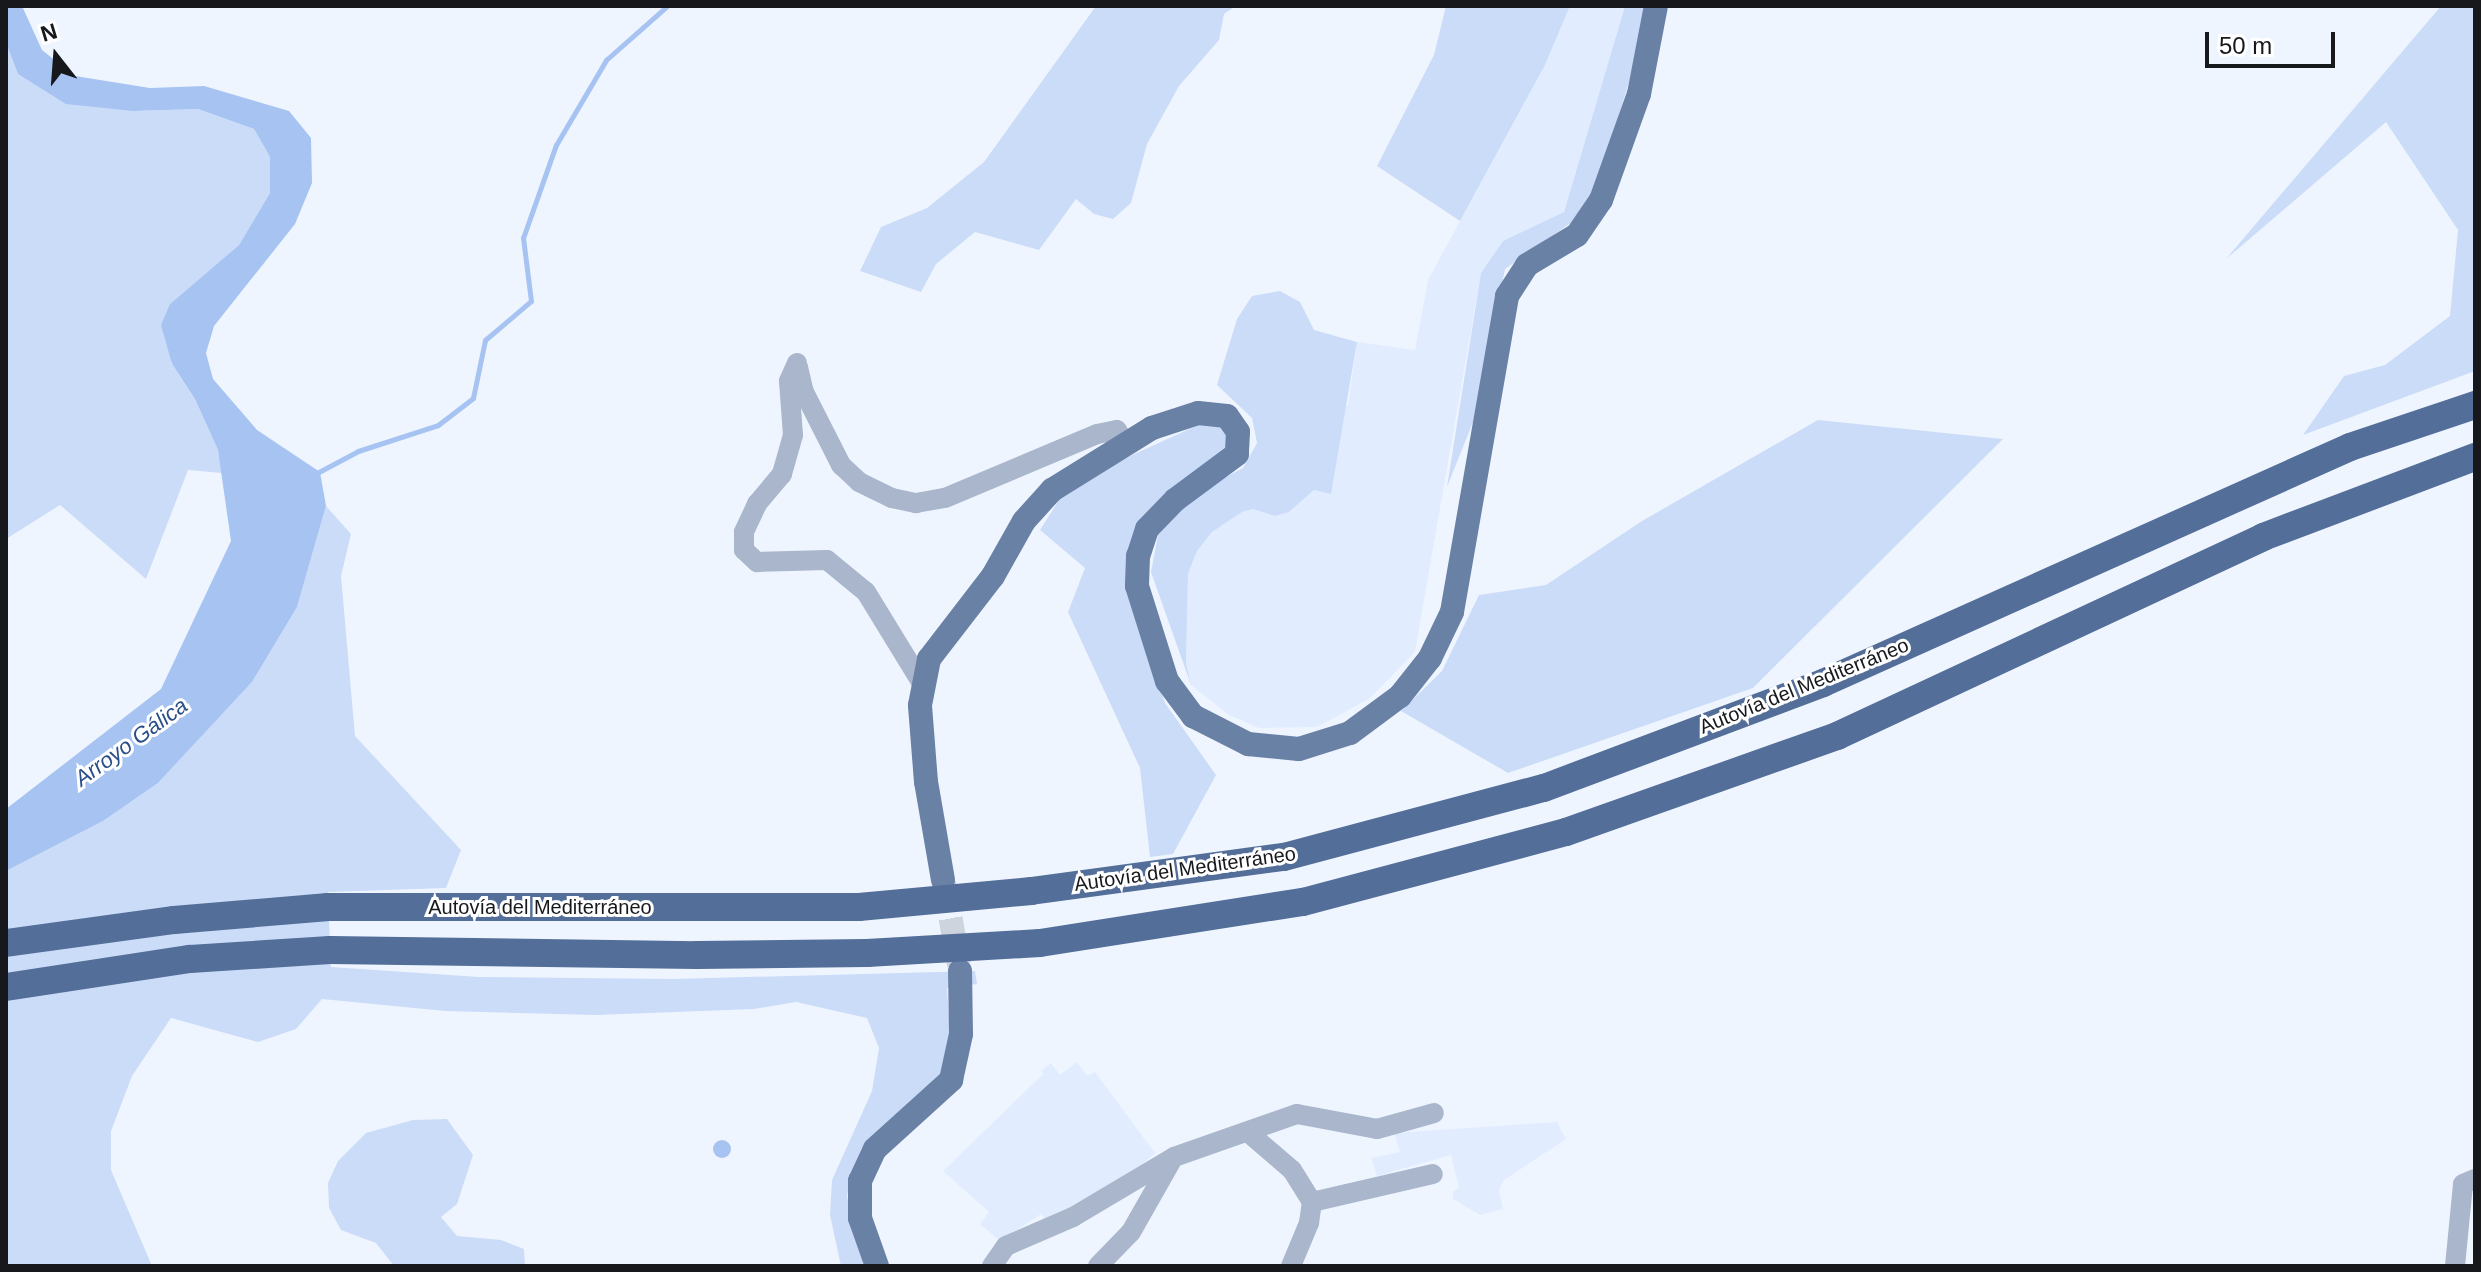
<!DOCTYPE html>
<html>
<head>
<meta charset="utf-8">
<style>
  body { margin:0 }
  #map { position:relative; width:2481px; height:1272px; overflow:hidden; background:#eff5ff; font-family:Arial,sans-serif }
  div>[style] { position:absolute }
  .built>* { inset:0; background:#e1edff }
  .green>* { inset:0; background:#cbdcf8 }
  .water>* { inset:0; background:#a6c3f2 }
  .round { border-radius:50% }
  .stream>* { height:5px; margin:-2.5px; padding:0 2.5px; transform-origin:2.5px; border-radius:2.5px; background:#a6c3f2 }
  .major-tunnel>* { height:24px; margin-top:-12px; transform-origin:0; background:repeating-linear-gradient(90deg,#ced4dd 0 24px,transparent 0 36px) }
  .minor>* { height:20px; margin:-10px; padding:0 10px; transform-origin:10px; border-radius:10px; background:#a9b6cb }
  .major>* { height:24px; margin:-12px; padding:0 12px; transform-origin:12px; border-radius:12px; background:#6a81a6 }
  .highway>* { height:28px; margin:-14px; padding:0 14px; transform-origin:14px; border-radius:14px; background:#536e98 }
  span { translate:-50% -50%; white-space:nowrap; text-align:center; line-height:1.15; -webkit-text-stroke:6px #fff; paint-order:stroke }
  .street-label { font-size:20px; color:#16181c }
  .water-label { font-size:22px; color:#2a4e88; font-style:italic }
  .frame { position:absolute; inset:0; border:8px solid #16181c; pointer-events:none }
  .north { position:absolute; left:16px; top:16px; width:80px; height:80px; -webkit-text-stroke:6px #fff; paint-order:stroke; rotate:343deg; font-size:22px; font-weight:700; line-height:32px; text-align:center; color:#16181c }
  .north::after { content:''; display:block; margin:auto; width:28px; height:36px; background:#16181c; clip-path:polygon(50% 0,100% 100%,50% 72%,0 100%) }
  .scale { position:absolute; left:2205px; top:32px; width:130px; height:36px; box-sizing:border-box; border:4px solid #16181c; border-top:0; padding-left:10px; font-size:24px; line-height:28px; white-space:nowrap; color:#16181c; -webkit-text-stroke:6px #fff; paint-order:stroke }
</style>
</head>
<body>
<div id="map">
  <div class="built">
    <i style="clip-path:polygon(1570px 6px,1625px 6px,1564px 212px,1503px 241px,1481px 273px,1415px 652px,1369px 699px,1317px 727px,1259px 728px,1229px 715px,1191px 685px,1186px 663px,1188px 574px,1197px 551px,1212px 532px,1242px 512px,1253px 509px,1275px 516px,1289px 512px,1314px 490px,1343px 406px,1348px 406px,1357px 342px,1415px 350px,1428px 280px,1545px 65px)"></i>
    <i style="clip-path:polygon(1077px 1062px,1087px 1076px,1095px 1072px,1155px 1153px,1128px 1177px,1051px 1227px,1041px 1214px,1000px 1241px,980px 1224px,989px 1212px,943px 1171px,1043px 1074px,1041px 1071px,1051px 1063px,1060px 1075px)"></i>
    <i style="clip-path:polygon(1557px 1122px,1566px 1139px,1504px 1180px,1499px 1190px,1503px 1209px,1480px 1215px,1453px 1199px,1453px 1191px,1459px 1188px,1451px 1155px,1377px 1176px,1371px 1158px,1400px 1152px,1394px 1133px)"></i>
  </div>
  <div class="green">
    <i style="clip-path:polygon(1096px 6px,1236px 6px,1224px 14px,1219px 40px,1179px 86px,1147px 144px,1131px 203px,1113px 219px,1094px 214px,1076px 199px,1039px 250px,975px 232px,936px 264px,921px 292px,860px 271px,881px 227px,927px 208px,984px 162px)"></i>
    <i style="clip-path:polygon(1446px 6px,1570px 6px,1545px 65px,1460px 221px,1377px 166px,1434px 55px)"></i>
    <i style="clip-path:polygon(1625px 6px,1644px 6px,1636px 59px,1604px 164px,1582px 215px,1505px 269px,1475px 417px,1447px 487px,1481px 273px,1503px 241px,1564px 212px)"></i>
    <i style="clip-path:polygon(2441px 6px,2475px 6px,2475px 371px,2303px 435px,2344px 376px,2385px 365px,2450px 316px,2458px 230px,2386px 122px,2226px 259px)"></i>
    <i style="clip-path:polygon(6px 43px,18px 74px,136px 111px,198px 109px,254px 129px,270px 157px,270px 193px,239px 245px,170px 304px,171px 363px,195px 399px,218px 450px,222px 473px,188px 470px,146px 579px,60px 505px,6px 539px)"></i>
    <i style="clip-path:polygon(1280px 291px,1300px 302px,1314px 330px,1357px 342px,1331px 494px,1314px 490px,1289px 512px,1275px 516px,1253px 509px,1242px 512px,1212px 532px,1197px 551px,1188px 574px,1186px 663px,1191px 685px,1151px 572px,1159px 530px,1196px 493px,1243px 468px,1257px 443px,1252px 418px,1217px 385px,1237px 319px,1252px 296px)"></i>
    <i style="clip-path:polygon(1818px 420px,2003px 439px,1753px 688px,1508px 773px,1401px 711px,1442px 671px,1479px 595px,1546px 585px,1642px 521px)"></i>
    <i style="clip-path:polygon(1207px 421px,1222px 426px,1229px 442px,1221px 459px,1162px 501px,1135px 617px,1165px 703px,1216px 775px,1173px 854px,1150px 857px,1140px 768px,1068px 612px,1085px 568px,1040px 530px,1061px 497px,1119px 461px)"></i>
    <i style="clip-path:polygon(326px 506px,351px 534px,341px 576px,355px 736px,461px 850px,446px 888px,328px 892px,331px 967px,479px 977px,673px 979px,975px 971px,977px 984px,947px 988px,951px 1050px,940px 1075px,853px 1169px,847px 1196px,852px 1223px,869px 1266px,841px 1266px,830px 1215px,832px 1180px,872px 1091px,879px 1048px,867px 1018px,796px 1002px,754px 1009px,597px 1015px,445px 1011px,322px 999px,296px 1029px,258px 1042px,171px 1018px,132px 1076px,111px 1131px,111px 1170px,152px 1266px,6px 1266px,6px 871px,103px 821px,158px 783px,252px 682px,297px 607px)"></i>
    <i style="clip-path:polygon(447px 1119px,473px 1155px,457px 1204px,441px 1217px,457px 1236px,501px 1240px,524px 1249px,525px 1266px,394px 1266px,376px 1243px,341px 1230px,329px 1208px,328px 1183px,338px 1161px,366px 1133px,413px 1120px)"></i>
  </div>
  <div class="water">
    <i style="clip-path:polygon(6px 6px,22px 6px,42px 50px,75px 76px,150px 88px,204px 86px,289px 111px,311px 138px,312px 183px,295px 224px,214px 326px,206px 353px,213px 379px,257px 430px,320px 472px,326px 506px,297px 607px,252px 682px,158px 783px,103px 821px,6px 871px,6px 809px,161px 689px,231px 541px,218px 450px,195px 399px,172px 364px,161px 325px,170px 304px,239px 245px,270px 193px,270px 157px,254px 129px,198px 109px,133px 111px,66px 104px,18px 74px,6px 43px)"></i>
    <i class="round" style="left:713px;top:1140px;width:18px;height:18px"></i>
  </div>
  <div class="stream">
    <i style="left:315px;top:474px;width:49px;rotate:-28.1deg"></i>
    <i style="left:358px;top:451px;width:84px;rotate:-18deg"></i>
    <i style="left:438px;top:425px;width:44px;rotate:-37.6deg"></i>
    <i style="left:473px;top:398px;width:59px;rotate:-78.3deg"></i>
    <i style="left:485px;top:340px;width:60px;rotate:-40.3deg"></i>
    <i style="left:531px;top:301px;width:64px;rotate:-97.2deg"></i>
    <i style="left:523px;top:238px;width:99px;rotate:-70.5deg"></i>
    <i style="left:556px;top:145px;width:99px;rotate:-59.5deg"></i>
    <i style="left:606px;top:60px;width:81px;rotate:-41.5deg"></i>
  </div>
  <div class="major-tunnel">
    <i style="left:944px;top:883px;width:83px;rotate:79.6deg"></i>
  </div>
  <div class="minor">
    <i style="left:797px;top:363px;width:20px;rotate:114deg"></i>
    <i style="left:789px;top:381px;width:54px;rotate:85.8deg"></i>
    <i style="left:793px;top:435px;width:41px;rotate:105.8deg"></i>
    <i style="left:782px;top:474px;width:39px;rotate:130deg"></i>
    <i style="left:757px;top:504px;width:31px;rotate:115deg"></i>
    <i style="left:744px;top:532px;width:18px;rotate:90deg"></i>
    <i style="left:744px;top:550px;width:18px;rotate:43deg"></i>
    <i style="left:757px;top:562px;width:70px;rotate:-1.6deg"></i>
    <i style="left:827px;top:560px;width:50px;rotate:39.4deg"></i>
    <i style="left:866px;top:592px;width:109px;rotate:58.5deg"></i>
    <i style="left:798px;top:367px;width:26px;rotate:77deg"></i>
    <i style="left:804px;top:392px;width:82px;rotate:63.1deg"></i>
    <i style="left:841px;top:465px;width:25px;rotate:43deg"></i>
    <i style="left:859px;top:482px;width:37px;rotate:26deg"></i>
    <i style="left:892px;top:498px;width:25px;rotate:12deg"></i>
    <i style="left:916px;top:503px;width:29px;rotate:-10deg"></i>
    <i style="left:945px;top:498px;width:165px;rotate:-22.8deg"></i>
    <i style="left:1097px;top:434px;width:20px;rotate:-11deg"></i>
    <i style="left:1117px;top:430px;width:16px;rotate:60deg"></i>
    <i style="left:1250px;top:1134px;width:55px;rotate:40.6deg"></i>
    <i style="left:1292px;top:1170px;width:38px;rotate:58deg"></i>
    <i style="left:1312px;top:1202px;width:124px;rotate:-13deg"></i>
    <i style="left:992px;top:1266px;width:24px;rotate:-55deg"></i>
    <i style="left:1006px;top:1246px;width:73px;rotate:-23.4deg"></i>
    <i style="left:1073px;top:1217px;width:117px;rotate:-30.7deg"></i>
    <i style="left:1174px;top:1157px;width:130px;rotate:-19.3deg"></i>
    <i style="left:1297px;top:1114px;width:81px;rotate:10.6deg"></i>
    <i style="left:1377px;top:1129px;width:59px;rotate:-15.7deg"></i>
    <i style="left:1098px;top:1266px;width:47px;rotate:-45.9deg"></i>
    <i style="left:1131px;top:1232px;width:85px;rotate:-60.4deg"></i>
    <i style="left:1291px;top:1266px;width:47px;rotate:-67.3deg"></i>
    <i style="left:1309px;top:1223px;width:21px;rotate:-82deg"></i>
    <i style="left:2455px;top:1266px;width:82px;rotate:-84.4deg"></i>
    <i style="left:2463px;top:1184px;width:13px;rotate:-23deg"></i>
  </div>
  <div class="major">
    <i style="left:943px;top:880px;width:99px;rotate:-99.8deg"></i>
    <i style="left:926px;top:782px;width:77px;rotate:-94.5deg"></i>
    <i style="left:920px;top:705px;width:47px;rotate:-78.9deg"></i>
    <i style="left:929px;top:659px;width:105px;rotate:-52.4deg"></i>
    <i style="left:993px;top:576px;width:63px;rotate:-60.6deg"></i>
    <i style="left:1024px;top:521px;width:42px;rotate:-47.9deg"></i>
    <i style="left:1052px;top:490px;width:118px;rotate:-31.8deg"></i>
    <i style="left:1152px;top:428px;width:48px;rotate:-18.1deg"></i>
    <i style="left:1198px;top:413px;width:29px;rotate:6deg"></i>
    <i style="left:1227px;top:416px;width:19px;rotate:55deg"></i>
    <i style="left:1238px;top:432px;width:22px;rotate:93deg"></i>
    <i style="left:1237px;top:454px;width:77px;rotate:143.4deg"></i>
    <i style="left:1175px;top:500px;width:40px;rotate:134deg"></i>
    <i style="left:1147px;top:529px;width:28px;rotate:108deg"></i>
    <i style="left:1138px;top:556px;width:30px;rotate:92deg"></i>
    <i style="left:1137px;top:586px;width:100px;rotate:72.5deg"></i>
    <i style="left:1167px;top:681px;width:44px;rotate:53.4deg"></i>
    <i style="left:1193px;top:716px;width:62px;rotate:27deg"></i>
    <i style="left:1248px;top:744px;width:51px;rotate:5.6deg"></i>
    <i style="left:1299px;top:749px;width:53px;rotate:-17.4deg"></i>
    <i style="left:1350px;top:733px;width:62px;rotate:-36.5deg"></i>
    <i style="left:1400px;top:696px;width:48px;rotate:-51.7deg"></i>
    <i style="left:1430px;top:658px;width:51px;rotate:-64.4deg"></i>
    <i style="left:1452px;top:612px;width:321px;rotate:-80.1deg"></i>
    <i style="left:1507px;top:296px;width:37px;rotate:-57deg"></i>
    <i style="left:1527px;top:265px;width:58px;rotate:-31deg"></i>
    <i style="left:1577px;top:235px;width:42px;rotate:-55.6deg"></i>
    <i style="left:1601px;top:200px;width:113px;rotate:-70.3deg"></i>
    <i style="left:1639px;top:94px;width:90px;rotate:-79.1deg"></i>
    <i style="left:877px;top:1266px;width:51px;rotate:-109.5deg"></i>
    <i style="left:860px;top:1218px;width:37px;rotate:-90deg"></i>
    <i style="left:860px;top:1181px;width:35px;rotate:-65deg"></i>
    <i style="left:875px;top:1149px;width:103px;rotate:-42.2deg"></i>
    <i style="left:951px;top:1080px;width:47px;rotate:-77.7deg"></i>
    <i style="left:961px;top:1034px;width:63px;rotate:-90.9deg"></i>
  </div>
  <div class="highway">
    <i style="left:6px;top:943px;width:170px;rotate:-7.8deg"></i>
    <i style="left:174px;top:920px;width:155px;rotate:-4.8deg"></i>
    <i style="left:328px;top:907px;width:531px"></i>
    <i style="left:859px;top:907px;width:173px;rotate:-5.3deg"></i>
    <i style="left:1031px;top:891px;width:255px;rotate:-7.7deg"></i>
    <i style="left:1284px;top:857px;width:269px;rotate:-14.9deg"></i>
    <i style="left:1544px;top:788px;width:298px;rotate:-20.6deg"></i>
    <i style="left:1823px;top:683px;width:577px;rotate:-24.12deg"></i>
    <i style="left:2350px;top:447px;width:132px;rotate:-18.6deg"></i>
    <i style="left:6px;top:987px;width:186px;rotate:-8.7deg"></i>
    <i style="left:190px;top:959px;width:140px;rotate:-3.7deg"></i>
    <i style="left:330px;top:950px;width:367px;rotate:0.8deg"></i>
    <i style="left:697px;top:955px;width:170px;rotate:-0.7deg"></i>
    <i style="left:867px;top:953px;width:173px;rotate:-3.3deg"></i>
    <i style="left:1040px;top:943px;width:266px;rotate:-8.9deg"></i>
    <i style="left:1303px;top:902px;width:272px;rotate:-14.9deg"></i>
    <i style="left:1566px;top:832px;width:288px;rotate:-19.5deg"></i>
    <i style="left:1837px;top:736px;width:470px;rotate:-25deg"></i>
    <i style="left:2263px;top:537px;width:227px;rotate:-20.7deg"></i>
  </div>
  <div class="street-label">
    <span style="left:1804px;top:686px;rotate:-22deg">Autovía del Mediterráneo</span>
    <span style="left:1185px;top:869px;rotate:-8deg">Autovía del Mediterráneo</span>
    <span style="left:540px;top:907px">Autovía del Mediterráneo</span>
  </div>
  <div class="water-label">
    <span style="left:131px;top:742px;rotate:-36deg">Arroyo Gálica</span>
  </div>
  <div class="frame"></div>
  <div class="north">N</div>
  <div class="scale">50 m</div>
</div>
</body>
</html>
